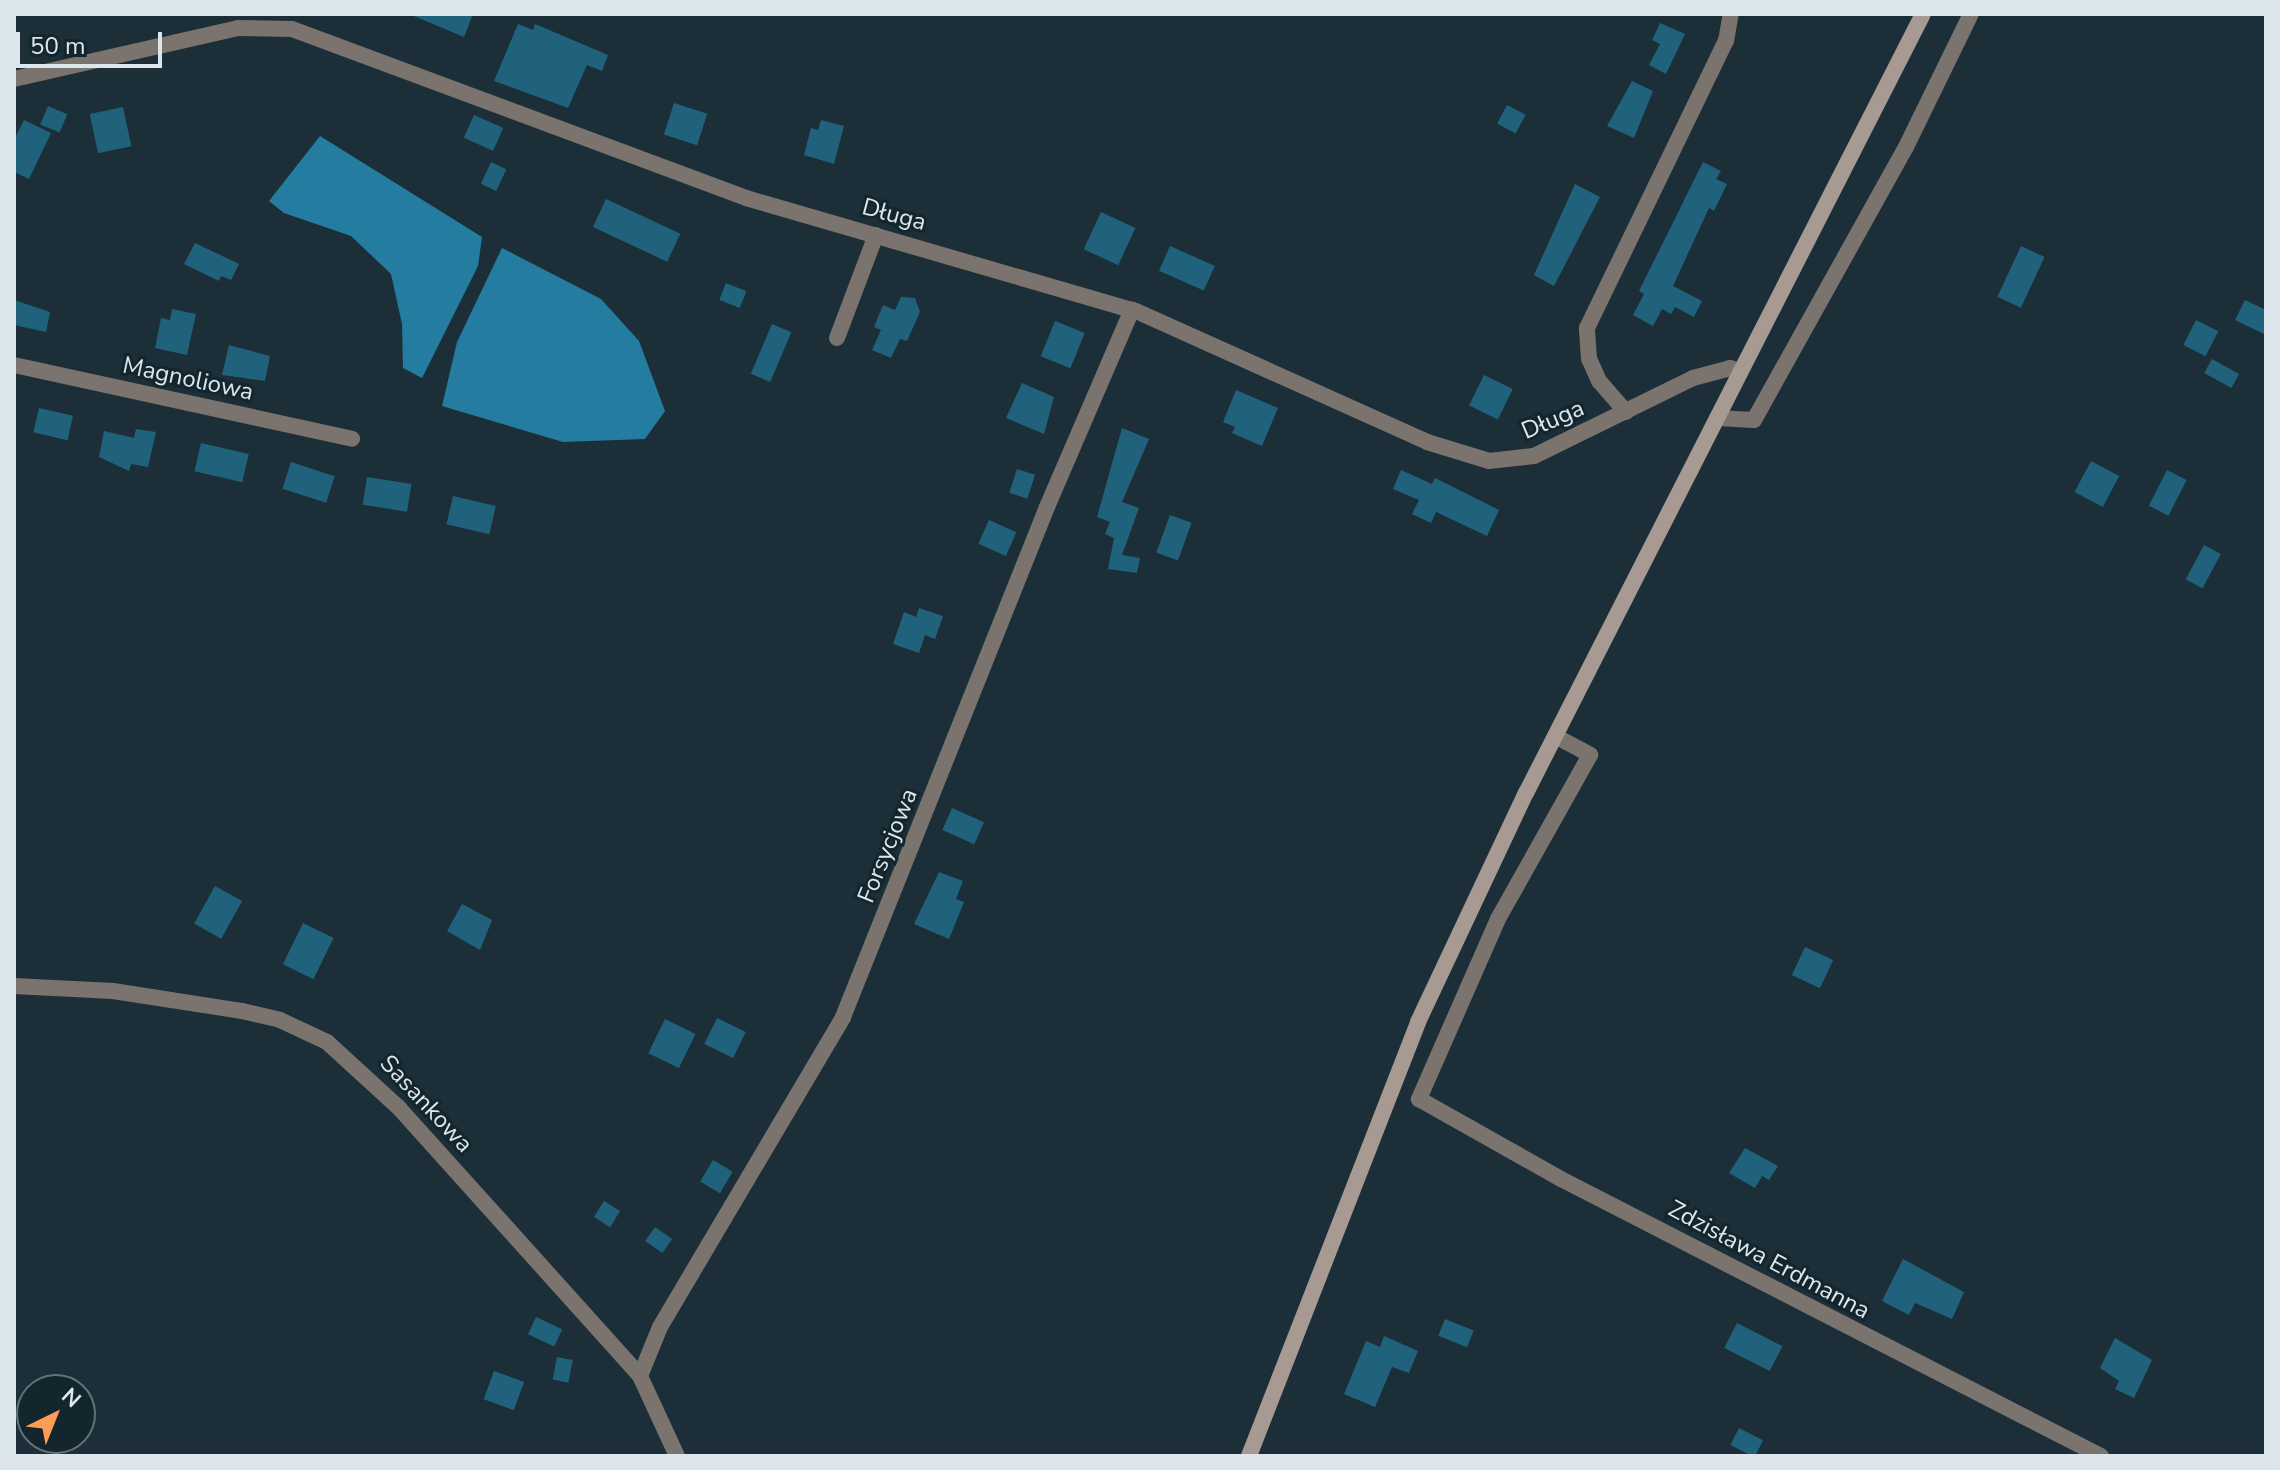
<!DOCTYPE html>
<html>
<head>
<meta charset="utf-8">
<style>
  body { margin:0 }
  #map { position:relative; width:2280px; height:1470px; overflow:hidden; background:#1c2f38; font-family:"Nunito Sans",sans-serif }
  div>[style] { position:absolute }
  .water>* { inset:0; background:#247da0 }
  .building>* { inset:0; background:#20627c; transform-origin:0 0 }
  .street>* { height:16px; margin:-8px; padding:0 8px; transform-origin:8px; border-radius:8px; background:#7b736d }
  .secondary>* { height:16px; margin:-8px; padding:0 8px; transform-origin:8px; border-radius:8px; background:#a79a92 }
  span { translate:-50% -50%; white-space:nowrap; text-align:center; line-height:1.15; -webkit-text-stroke:6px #13252d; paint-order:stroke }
  .street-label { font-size:24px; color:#dce7ed }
  .frame { position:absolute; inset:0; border:16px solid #dce7ed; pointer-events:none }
  .north { position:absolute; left:16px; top:1374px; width:80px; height:80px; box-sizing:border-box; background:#13252d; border:2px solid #63737a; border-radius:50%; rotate:43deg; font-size:22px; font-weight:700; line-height:32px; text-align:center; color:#dce7ed }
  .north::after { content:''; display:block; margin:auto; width:28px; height:36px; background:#fd9d55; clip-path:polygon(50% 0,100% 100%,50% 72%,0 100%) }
  .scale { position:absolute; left:16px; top:32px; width:146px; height:36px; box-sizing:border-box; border:4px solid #dce7ed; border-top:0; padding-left:10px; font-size:24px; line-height:28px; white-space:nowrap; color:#dce7ed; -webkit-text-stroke:6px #13252d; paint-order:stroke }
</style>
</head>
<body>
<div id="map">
  <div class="water">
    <i style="clip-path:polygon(320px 136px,482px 237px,478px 266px,422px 378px,403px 368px,402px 324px,391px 274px,351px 236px,284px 213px,269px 201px)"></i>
    <i style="clip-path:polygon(502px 248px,601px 299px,639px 341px,665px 411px,645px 439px,563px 442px,442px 406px,457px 342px)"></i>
  </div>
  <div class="building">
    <i style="clip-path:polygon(409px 14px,473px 14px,464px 37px)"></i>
    <i style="clip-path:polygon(1660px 23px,1685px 34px,1666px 74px,1649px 65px,1660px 44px,1652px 40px)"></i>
    <i style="clip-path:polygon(518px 24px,533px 30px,535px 24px,608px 55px,602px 71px,587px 65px,568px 108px,494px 81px)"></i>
    <i style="clip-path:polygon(1632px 81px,1653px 91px,1634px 138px,1607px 126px)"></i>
    <i style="left:674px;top:103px;width:35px;height:33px;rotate:18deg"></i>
    <i style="left:1507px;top:105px;width:21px;height:21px;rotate:28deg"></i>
    <i style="left:48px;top:106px;width:21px;height:20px;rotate:23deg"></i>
    <i style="left:123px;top:107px;width:40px;height:34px;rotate:78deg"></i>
    <i style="left:474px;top:115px;width:32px;height:25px;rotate:24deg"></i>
    <i style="clip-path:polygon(24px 120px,51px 133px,29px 179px,14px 172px,14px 140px)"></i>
    <i style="clip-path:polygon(821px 120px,844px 126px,834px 164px,804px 155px,811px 128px,818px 130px)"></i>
    <i style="left:491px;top:162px;width:17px;height:24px;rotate:25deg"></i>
    <i style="clip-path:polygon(1703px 162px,1721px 171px,1716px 179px,1727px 184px,1714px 211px,1709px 208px,1673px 286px,1702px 301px,1694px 317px,1675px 307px,1671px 314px,1662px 309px,1653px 326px,1633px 315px,1644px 294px,1639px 291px)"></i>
    <i style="clip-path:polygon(1575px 184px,1600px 197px,1554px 286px,1534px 275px)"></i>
    <i style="left:606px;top:199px;width:82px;height:31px;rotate:25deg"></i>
    <i style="left:1101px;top:212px;width:38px;height:41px;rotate:25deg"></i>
    <i style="clip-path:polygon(195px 243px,239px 264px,231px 280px,221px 276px,219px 281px,184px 264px)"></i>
    <i style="left:1170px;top:246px;width:49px;height:27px;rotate:24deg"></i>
    <i style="left:2021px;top:246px;width:26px;height:56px;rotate:25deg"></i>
    <i style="left:726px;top:283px;width:22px;height:18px;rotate:22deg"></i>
    <i style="clip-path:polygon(901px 297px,915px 298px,920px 312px,907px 341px,900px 339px,891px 358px,872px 350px,881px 330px,874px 327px,883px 305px,895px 310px)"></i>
    <i style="clip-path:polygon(14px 300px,50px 312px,46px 332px,14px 325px)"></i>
    <i style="clip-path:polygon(2245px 300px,2266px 310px,2266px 335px,2235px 320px)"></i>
    <i style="clip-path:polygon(172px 309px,196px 314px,187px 355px,155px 348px,161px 318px,170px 320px)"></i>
    <i style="left:2196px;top:320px;width:25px;height:28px;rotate:27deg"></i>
    <i style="left:1055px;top:321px;width:32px;height:38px;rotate:22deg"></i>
    <i style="left:772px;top:324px;width:21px;height:54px;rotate:23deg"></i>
    <i style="clip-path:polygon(229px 345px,270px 356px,265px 381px,222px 375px)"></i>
    <i style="left:2212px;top:359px;width:31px;height:16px;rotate:29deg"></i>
    <i style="left:1484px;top:375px;width:32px;height:34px;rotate:26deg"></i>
    <i style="clip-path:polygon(1022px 383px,1054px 397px,1044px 434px,1006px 418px)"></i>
    <i style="clip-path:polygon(1236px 390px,1278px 408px,1262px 446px,1232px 433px,1235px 427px,1223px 422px)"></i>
    <i style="left:39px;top:408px;width:35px;height:25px;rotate:13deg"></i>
    <i style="clip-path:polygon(1122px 428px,1149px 439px,1122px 502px,1139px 508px,1122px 555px,1140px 558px,1137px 573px,1108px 569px,1114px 538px,1105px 534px,1110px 522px,1097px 517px)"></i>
    <i style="clip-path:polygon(136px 429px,156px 432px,148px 467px,131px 464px,129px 471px,99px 457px,104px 431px,134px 438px)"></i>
    <i style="left:201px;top:443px;width:49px;height:29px;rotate:13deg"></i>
    <i style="left:2091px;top:461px;width:32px;height:35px;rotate:28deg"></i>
    <i style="left:291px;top:462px;width:46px;height:28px;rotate:18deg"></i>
    <i style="left:1017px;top:469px;width:19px;height:25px;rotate:18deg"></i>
    <i style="clip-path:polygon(1401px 470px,1432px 484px,1435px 478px,1499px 510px,1487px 536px,1436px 512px,1431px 523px,1412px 514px,1419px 500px,1393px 489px)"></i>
    <i style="left:2167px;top:470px;width:22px;height:40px;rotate:27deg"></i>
    <i style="left:367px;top:477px;width:45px;height:28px;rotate:9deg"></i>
    <i style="left:453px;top:496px;width:44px;height:29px;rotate:13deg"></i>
    <i style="left:1170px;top:515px;width:23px;height:40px;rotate:20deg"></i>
    <i style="left:989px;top:520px;width:30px;height:26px;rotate:24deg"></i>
    <i style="left:2204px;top:545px;width:19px;height:39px;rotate:28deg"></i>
    <i style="clip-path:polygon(919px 608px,943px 616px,935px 639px,925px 635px,919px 653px,893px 644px,904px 612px,916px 617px)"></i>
    <i style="left:952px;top:808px;width:35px;height:24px;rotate:24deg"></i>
    <i style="clip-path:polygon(939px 872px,963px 881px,956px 899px,964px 902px,949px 939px,914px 924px)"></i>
    <i style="left:215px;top:886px;width:31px;height:43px;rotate:29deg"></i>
    <i style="clip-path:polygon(462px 904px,492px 920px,480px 950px,447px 931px)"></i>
    <i style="left:303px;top:923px;width:34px;height:46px;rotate:26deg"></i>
    <i style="left:1805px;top:947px;width:31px;height:31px;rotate:25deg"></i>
    <i style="left:717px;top:1018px;width:32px;height:29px;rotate:26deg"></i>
    <i style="left:665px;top:1019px;width:34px;height:38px;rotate:26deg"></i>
    <i style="clip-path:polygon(1745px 1148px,1778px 1166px,1769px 1180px,1762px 1176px,1755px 1188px,1729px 1173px)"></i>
    <i style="left:713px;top:1160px;width:23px;height:25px;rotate:31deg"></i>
    <i style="left:604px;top:1201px;width:19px;height:19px;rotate:32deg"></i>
    <i style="left:655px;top:1227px;width:21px;height:17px;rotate:35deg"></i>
    <i style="clip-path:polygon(1903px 1259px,1964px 1292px,1952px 1319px,1915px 1303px,1909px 1315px,1882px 1301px)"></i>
    <i style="left:536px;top:1317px;width:29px;height:19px;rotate:25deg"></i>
    <i style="left:1445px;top:1319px;width:31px;height:18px;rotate:22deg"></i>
    <i style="left:1737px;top:1323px;width:51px;height:28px;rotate:27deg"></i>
    <i style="clip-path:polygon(1384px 1336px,1418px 1351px,1409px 1373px,1392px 1367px,1375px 1407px,1344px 1394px,1366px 1341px,1380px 1347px)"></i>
    <i style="clip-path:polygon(2115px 1338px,2152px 1360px,2134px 1398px,2115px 1389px,2119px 1381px,2100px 1368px)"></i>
    <i style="left:557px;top:1357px;width:16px;height:23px;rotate:11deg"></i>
    <i style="left:494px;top:1371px;width:32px;height:30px;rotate:20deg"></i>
    <i style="left:1739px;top:1428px;width:27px;height:19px;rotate:27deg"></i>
  </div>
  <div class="street">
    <i style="left:14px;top:79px;width:230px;rotate:-12.8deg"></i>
    <i style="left:238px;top:28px;width:54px;rotate:1.1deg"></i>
    <i style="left:292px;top:29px;width:484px;rotate:20.4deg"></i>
    <i style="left:746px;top:198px;width:406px;rotate:16.2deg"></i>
    <i style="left:1136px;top:311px;width:319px;rotate:24.2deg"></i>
    <i style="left:1427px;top:442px;width:65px;rotate:17deg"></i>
    <i style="left:1489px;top:461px;width:45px;rotate:-6.3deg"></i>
    <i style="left:1534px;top:456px;width:177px;rotate:-26.1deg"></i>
    <i style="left:1693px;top:378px;width:38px;rotate:-15deg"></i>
    <i style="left:1730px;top:368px;width:10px;rotate:17deg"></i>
    <i style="left:837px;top:338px;width:110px;rotate:-69.3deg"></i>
    <i style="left:14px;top:365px;width:346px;rotate:12.3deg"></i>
    <i style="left:1626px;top:412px;width:41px;rotate:-131.1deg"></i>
    <i style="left:1599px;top:381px;width:24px;rotate:-114deg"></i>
    <i style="left:1589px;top:359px;width:31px;rotate:-94deg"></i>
    <i style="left:1587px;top:328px;width:319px;rotate:-64.2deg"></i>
    <i style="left:1726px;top:41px;width:27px;rotate:-80deg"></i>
    <i style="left:1717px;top:418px;width:37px;rotate:3deg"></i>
    <i style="left:1754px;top:420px;width:312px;rotate:-60.9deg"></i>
    <i style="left:1906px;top:147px;width:148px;rotate:-64deg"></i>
    <i style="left:1555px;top:736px;width:40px;rotate:28deg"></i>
    <i style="left:1590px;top:755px;width:188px;rotate:119.3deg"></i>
    <i style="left:1498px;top:919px;width:197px;rotate:113.7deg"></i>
    <i style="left:1419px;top:1099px;width:163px;rotate:29.4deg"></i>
    <i style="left:1561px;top:1179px;width:607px;rotate:27.16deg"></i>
    <i style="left:14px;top:986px;width:99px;rotate:2.9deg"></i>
    <i style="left:113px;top:991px;width:131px;rotate:8.8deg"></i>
    <i style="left:242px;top:1011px;width:39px;rotate:13deg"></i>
    <i style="left:280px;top:1020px;width:52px;rotate:25.1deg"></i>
    <i style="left:327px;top:1042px;width:98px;rotate:42.5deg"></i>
    <i style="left:399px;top:1108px;width:360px;rotate:48deg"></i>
    <i style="left:640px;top:1376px;width:88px;rotate:65.2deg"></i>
    <i style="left:640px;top:1376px;width:53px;rotate:-67.8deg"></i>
    <i style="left:660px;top:1327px;width:360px;rotate:-59.4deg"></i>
    <i style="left:843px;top:1017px;width:549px;rotate:-68.2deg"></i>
    <i style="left:1047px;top:507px;width:215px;rotate:-66.7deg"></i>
  </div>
  <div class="secondary">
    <i style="left:1249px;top:1456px;width:466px;rotate:-68.7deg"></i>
    <i style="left:1418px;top:1022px;width:253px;rotate:-64.8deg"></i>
    <i style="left:1526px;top:793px;width:874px;rotate:-63deg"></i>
  </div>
  <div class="street-label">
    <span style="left:894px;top:215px;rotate:15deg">Długa</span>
    <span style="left:188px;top:379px;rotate:12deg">Magnoliowa</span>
    <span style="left:1553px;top:420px;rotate:-23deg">Długa</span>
    <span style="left:888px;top:846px;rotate:-68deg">Forsycjowa</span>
    <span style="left:426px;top:1104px;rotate:47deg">Sasankowa</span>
    <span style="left:1769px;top:1260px;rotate:28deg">Zdzisława Erdmanna</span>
  </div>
  <div class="frame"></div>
  <div class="north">N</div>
  <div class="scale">50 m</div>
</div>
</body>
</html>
